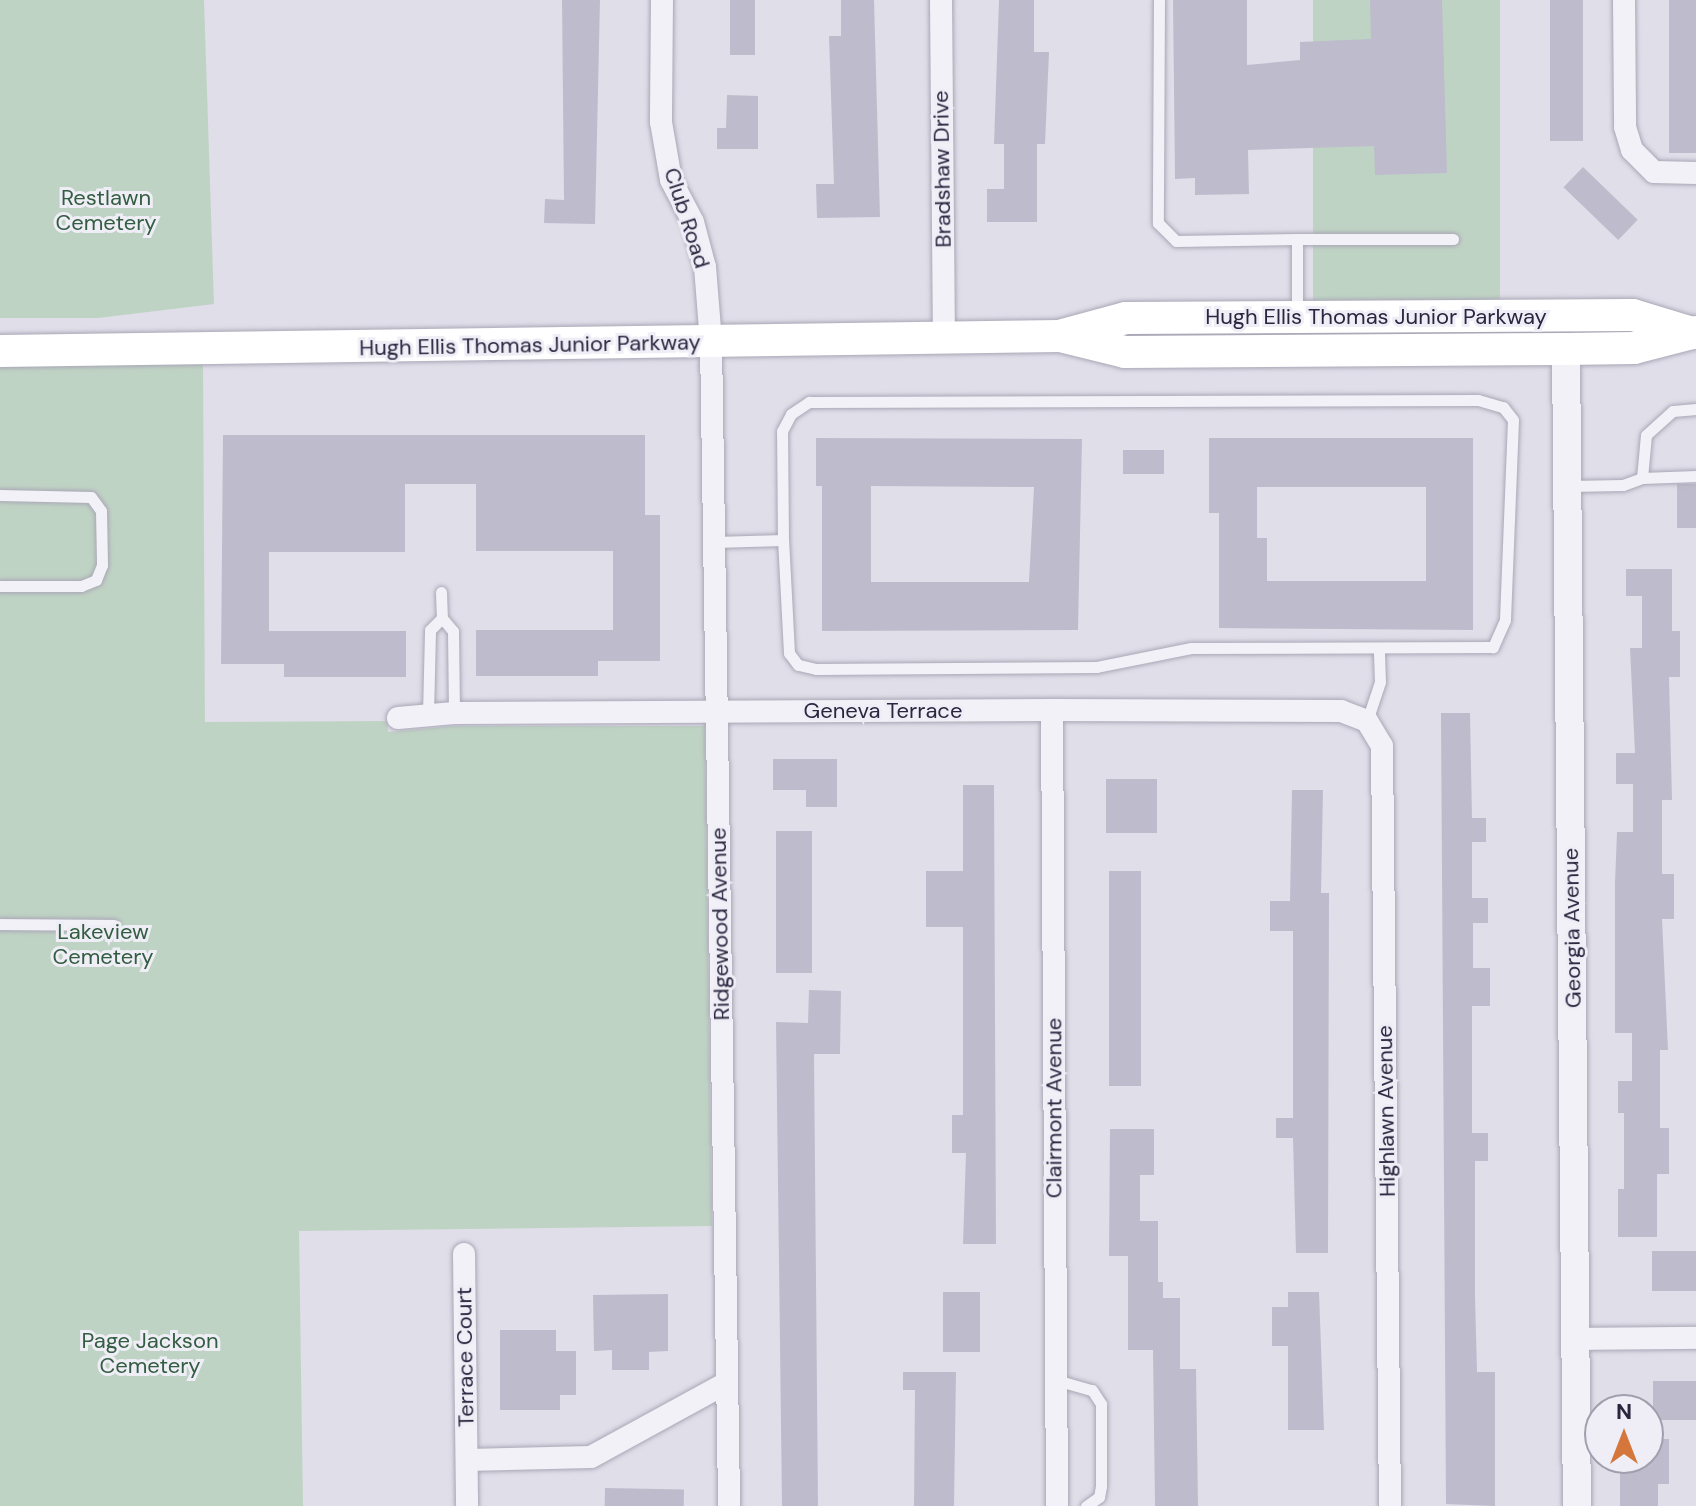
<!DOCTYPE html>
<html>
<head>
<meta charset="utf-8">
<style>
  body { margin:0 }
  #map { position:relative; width:1696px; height:1506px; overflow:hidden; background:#e0dee9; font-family:"DM Sans",sans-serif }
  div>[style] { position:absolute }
  .green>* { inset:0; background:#bfd3c4; transform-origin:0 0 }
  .building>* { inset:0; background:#bebbcc; transform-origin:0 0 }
  .roads { filter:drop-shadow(0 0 2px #aaa7b6) drop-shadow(0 0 2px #aaa7b6) }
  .service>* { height:11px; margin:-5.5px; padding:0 5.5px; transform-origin:5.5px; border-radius:5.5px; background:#f2f1f7 }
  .minor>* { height:22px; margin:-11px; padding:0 11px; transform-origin:11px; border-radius:11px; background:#f2f1f7 }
  .tertiary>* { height:28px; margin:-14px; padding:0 14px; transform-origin:14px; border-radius:14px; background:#f2f1f7 }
  .secondary>* { height:32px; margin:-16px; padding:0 16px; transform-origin:16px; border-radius:16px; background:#fff }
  span { translate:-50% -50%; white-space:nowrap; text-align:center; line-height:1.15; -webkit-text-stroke:6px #efeef6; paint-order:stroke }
  .street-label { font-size:22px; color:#2b2640 }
  .park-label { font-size:22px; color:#335d41 }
  .north { position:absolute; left:1584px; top:1394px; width:80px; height:80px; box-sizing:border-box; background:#efeef6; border:2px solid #a19ead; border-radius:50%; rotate:0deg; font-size:22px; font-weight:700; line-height:32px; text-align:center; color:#2b2640 }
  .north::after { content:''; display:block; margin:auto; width:28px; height:36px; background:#d5773c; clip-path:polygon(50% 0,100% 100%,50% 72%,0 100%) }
</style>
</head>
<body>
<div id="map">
  <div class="green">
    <i style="clip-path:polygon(0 0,204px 0,214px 304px,98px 318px,0 318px)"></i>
    <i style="left:1313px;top:0;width:187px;height:323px"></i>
    <i style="clip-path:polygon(203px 363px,205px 722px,387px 721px,388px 732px,454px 726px,705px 726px,712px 1226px,299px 1231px,303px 1506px,0 1506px,0 367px)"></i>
  </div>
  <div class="building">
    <i style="clip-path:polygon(562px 0,600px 0,595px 224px,544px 223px,545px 199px,564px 200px)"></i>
    <i style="left:730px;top:0;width:25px;height:55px"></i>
    <i style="clip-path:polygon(841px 0,874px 0,880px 217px,817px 218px,816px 184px,834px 184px,829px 36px,841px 36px)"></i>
    <i style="clip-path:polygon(999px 0,1034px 0,1034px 52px,1049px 52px,1045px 144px,1037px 144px,1037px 222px,987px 222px,987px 189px,1004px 189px,1004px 144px,994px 144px)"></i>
    <i style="clip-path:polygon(1173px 0,1247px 0,1247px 65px,1300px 60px,1300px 42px,1371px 39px,1370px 0,1442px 0,1447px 173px,1375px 175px,1374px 146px,1248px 150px,1249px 194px,1195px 195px,1195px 178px,1175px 179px)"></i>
    <i style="left:1550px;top:0;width:33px;height:141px"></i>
    <i style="left:1669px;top:0;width:27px;height:153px"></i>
    <i style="clip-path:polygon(727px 95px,758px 96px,758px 149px,717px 149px,717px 128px,726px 128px)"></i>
    <i style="left:1583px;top:167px;width:76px;height:28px;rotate:44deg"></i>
    <i style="clip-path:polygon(223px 435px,645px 435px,645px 515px,660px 515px,660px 661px,598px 661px,598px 676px,476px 676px,476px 630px,613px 630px,613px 551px,476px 551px,476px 484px,405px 484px,405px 552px,269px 552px,269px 631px,406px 631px,406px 677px,284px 677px,284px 664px,221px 664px)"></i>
    <i style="clip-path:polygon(evenodd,816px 438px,1082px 439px,1078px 630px,822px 631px,822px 486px,816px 486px,816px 438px,871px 486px,1034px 487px,1029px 582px,871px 582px,871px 486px)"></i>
    <i style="clip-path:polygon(evenodd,1209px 438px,1473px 438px,1473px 630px,1219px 628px,1219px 513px,1209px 513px,1209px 438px,1257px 487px,1426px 487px,1426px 581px,1267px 581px,1267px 538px,1257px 538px,1257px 487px)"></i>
    <i style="left:1123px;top:450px;width:41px;height:24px"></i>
    <i style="left:1696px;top:484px;width:44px;height:19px;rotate:90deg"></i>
    <i style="clip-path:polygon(1626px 569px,1672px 569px,1672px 631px,1680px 631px,1680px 677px,1669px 677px,1672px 800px,1662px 800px,1662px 874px,1674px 874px,1674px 919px,1662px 919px,1668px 1050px,1660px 1050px,1660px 1128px,1669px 1128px,1669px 1174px,1657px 1174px,1657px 1237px,1618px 1237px,1618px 1189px,1624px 1189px,1624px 1113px,1618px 1113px,1618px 1081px,1632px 1081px,1632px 1033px,1615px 1033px,1615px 883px,1617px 832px,1633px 832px,1633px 784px,1616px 784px,1616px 753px,1635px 753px,1630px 648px,1642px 648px,1642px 596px,1626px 596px)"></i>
    <i style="clip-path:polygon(1441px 713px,1470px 713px,1472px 818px,1486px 818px,1486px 842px,1472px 842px,1472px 898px,1488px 898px,1488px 923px,1473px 923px,1473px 968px,1490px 968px,1490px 1006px,1472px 1006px,1472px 1133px,1488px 1133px,1488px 1161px,1475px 1161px,1475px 1295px,1477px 1372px,1495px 1372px,1495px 1506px,1446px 1504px)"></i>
    <i style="clip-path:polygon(773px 759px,837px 759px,837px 807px,806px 807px,806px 790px,773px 790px)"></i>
    <i style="left:1106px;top:779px;width:51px;height:54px"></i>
    <i style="clip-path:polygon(963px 785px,994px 785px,996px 1244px,963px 1244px,966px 1153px,952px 1153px,952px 1115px,963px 1115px,963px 927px,926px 927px,926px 871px,963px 871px)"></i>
    <i style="clip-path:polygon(1292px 790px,1323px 790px,1321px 893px,1329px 893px,1328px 1253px,1296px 1253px,1293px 1138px,1276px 1138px,1276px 1118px,1293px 1118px,1293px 931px,1270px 931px,1270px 901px,1290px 901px)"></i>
    <i style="left:776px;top:831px;width:36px;height:142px"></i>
    <i style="left:1109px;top:871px;width:32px;height:215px"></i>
    <i style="clip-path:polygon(809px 990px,841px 991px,840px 1054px,814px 1054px,818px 1506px,782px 1506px,776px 1022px,808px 1023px)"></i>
    <i style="clip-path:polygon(1110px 1129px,1154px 1129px,1154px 1175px,1140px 1175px,1140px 1221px,1158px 1221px,1158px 1282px,1163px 1282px,1163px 1298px,1180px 1298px,1180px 1369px,1196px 1369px,1198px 1506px,1155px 1506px,1153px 1350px,1128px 1350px,1128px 1256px,1109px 1256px)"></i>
    <i style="left:1652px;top:1251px;width:44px;height:40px"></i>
    <i style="left:943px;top:1292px;width:37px;height:60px"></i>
    <i style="clip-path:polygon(1288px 1292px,1319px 1292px,1324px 1430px,1288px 1430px,1288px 1346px,1272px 1346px,1272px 1307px,1288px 1307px)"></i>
    <i style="clip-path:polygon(668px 1294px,668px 1351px,649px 1352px,649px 1370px,612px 1370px,612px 1350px,594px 1351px,593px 1295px)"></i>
    <i style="clip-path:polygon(500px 1330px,556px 1330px,556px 1351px,576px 1351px,576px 1395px,560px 1395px,560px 1410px,500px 1410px)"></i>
    <i style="clip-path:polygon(903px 1372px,956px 1372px,954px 1506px,914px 1506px,915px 1390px,903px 1390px)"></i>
    <i style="left:1653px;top:1381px;width:43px;height:39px"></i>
    <i style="clip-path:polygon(1648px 1439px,1669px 1439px,1669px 1484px,1658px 1484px,1658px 1506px,1620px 1506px,1620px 1458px,1648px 1458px)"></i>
    <i style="left:605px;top:1488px;width:79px;height:18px;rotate:1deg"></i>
  </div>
  <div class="roads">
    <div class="service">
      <i style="left:1159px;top:0;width:223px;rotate:90.3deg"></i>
      <i style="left:1158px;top:223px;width:25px;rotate:45deg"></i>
      <i style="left:1176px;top:241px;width:121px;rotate:-0.9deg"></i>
      <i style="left:1297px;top:239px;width:74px;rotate:90deg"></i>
      <i style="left:1297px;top:239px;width:156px"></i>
      <i style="left:1642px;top:478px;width:54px;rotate:-2.1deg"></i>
      <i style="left:1569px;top:486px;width:54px;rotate:-1.1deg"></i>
      <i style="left:1623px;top:485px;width:20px;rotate:-20deg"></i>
      <i style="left:1642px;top:478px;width:43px;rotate:-84.7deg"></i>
      <i style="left:1646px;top:435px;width:36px;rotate:-42deg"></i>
      <i style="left:1673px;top:411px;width:23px;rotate:-5deg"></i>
      <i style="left:0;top:495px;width:91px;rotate:1.3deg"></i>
      <i style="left:91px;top:497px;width:17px;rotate:54deg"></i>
      <i style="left:101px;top:511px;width:54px;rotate:88.9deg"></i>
      <i style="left:102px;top:565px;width:16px;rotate:112deg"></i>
      <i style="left:96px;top:580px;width:16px;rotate:158deg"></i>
      <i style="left:81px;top:586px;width:81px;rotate:180deg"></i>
      <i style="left:714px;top:542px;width:69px;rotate:-1.7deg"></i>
      <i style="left:783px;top:540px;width:109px;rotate:-90.5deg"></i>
      <i style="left:782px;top:431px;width:19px;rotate:-62deg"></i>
      <i style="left:791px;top:414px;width:22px;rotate:-34deg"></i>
      <i style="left:809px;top:402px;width:669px;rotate:-0.17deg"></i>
      <i style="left:1478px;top:400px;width:26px;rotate:16deg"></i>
      <i style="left:1503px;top:407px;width:16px;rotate:52deg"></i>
      <i style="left:1513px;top:420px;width:200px;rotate:92.3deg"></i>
      <i style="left:1505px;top:620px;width:30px;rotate:114deg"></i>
      <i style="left:1493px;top:647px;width:302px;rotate:179.8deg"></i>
      <i style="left:1191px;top:648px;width:96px;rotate:168.6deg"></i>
      <i style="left:1097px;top:667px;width:281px;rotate:179.6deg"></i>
      <i style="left:816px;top:669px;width:18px;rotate:-167deg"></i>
      <i style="left:798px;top:665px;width:15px;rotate:-127deg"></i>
      <i style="left:789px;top:653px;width:113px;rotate:-93deg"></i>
      <i style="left:441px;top:592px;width:26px;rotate:88deg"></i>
      <i style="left:428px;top:714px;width:84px;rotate:-88.6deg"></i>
      <i style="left:430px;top:630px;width:17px;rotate:-45deg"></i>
      <i style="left:442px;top:618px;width:17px;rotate:50deg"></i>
      <i style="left:453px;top:631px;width:82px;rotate:89.3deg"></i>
      <i style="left:1367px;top:721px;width:41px;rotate:-71.6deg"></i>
      <i style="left:1380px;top:682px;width:33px;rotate:-92deg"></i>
      <i style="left:0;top:924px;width:114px;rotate:0.5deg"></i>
      <i style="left:1056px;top:1380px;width:37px;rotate:16deg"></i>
      <i style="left:1092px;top:1390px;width:17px;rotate:57deg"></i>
      <i style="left:1101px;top:1404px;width:82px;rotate:90deg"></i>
      <i style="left:1101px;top:1486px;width:11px;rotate:100deg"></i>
      <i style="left:1099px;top:1497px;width:16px;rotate:145deg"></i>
    </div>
    <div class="minor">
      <i style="left:662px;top:0;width:122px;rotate:90.5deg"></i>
      <i style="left:661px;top:122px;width:59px;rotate:80.2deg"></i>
      <i style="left:671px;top:180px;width:47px;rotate:62.4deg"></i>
      <i style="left:693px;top:222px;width:47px;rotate:75.1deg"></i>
      <i style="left:705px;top:267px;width:74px;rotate:85.4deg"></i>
      <i style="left:711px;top:341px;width:1165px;rotate:89.11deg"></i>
      <i style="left:941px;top:0;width:337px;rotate:89.5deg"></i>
      <i style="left:1624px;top:0;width:127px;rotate:89.5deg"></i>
      <i style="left:1625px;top:127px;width:24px;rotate:73deg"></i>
      <i style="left:1632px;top:150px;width:31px;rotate:45deg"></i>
      <i style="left:1654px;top:172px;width:42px;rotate:1.4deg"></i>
      <i style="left:1052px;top:710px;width:796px;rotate:89.64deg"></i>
      <i style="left:398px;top:718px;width:56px;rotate:-5.1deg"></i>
      <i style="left:454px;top:713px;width:598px;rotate:-0.29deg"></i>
      <i style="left:1052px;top:710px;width:289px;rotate:0.2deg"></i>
      <i style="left:1341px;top:711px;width:28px;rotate:21deg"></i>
      <i style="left:1367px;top:721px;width:29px;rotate:59deg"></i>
      <i style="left:1382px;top:746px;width:760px;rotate:89.4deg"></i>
      <i style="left:464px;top:1254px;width:252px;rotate:89.3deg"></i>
      <i style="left:1576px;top:1339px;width:120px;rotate:-0.5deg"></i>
      <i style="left:467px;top:1460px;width:124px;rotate:-1.4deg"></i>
      <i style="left:591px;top:1457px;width:154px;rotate:-28.7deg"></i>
    </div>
    <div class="tertiary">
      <i style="left:1566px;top:349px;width:1157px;rotate:89.46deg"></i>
    </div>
    <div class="secondary">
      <i style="left:1063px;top:335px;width:65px;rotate:-15.1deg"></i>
      <i style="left:1126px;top:318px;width:507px;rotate:-0.34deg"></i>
      <i style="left:1633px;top:315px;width:62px;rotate:17deg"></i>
      <i style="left:0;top:351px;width:1060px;rotate:-0.81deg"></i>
      <i style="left:1060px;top:336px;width:67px;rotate:13.8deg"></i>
      <i style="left:1125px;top:352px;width:441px;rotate:-0.4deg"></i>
      <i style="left:1566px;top:349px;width:68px;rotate:-0.8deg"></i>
      <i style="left:1634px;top:348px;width:64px;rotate:-14.5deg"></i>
    </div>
  </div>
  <div class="street-label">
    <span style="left:942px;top:169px;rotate:-91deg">Bradshaw Drive</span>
    <span style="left:687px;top:218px;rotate:72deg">Club Road</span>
    <span style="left:1376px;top:317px">Hugh Ellis Thomas Junior Parkway</span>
    <span style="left:530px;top:345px;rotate:-1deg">Hugh Ellis Thomas Junior Parkway</span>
    <span style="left:883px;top:711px">Geneva Terrace</span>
    <span style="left:720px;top:924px;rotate:-91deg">Ridgewood Avenue</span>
    <span style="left:1572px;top:928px;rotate:-91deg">Georgia Avenue</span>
    <span style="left:1054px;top:1108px;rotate:-90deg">Clairmont Avenue</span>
    <span style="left:1386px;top:1111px;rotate:-91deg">Highlawn Avenue</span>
    <span style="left:465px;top:1357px;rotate:-91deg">Terrace Court</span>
  </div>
  <div class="park-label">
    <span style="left:106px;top:210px">Restlawn<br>Cemetery</span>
    <span style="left:103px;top:944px">Lakeview<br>Cemetery</span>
    <span style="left:150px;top:1353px">Page Jackson<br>Cemetery</span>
  </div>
  <div class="north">N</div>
</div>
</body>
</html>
